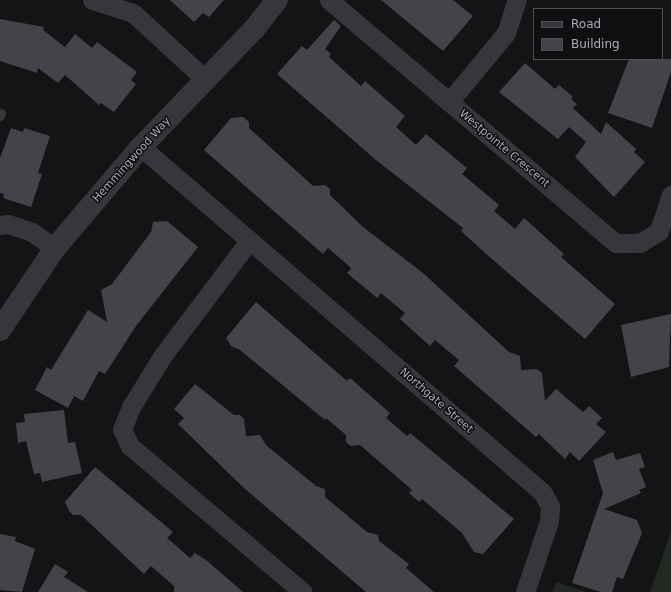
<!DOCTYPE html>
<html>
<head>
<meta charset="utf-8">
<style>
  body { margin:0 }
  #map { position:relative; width:671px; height:592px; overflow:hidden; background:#141416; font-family:"DejaVu Sans",sans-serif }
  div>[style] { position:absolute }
  .green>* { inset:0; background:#212821 }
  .building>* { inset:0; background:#434449 }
  .service>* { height:9px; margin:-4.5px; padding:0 4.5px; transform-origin:4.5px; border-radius:4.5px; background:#36373a }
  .minor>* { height:19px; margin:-9.5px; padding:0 9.5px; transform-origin:9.5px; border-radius:9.5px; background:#36373a }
  .tertiary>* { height:22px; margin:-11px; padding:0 11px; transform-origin:11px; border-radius:11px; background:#36373a }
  span { translate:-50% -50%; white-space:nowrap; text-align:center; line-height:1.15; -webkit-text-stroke:3px #0f0f11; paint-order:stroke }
  .street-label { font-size:11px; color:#a7acb5 }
  .legend { position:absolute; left:533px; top:8px; width:130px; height:52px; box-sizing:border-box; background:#0f0f11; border:1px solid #4c4e53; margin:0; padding:5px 7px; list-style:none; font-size:12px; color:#a7acb5 }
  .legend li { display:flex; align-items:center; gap:8px; height:20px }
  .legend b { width:20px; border:1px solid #4c4e53 }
</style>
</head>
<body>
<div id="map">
  <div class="green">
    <i style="clip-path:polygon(671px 531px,671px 592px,650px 592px)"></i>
    <i style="clip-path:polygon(556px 582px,587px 592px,553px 592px)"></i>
  </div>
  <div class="building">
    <i style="clip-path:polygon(170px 0,224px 0,209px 17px,203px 13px,194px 22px)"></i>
    <i style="clip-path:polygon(381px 0,453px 0,473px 16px,443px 51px)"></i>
    <i style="clip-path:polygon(0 19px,44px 27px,43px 30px,65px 47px,75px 34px,92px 48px,97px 42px,137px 72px,131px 80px,136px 84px,114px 112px,101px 103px,99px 105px,65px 75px,58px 83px,38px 68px,37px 73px,0 61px)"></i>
    <i style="clip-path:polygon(334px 20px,341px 26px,325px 49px,331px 54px,329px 57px,361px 86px,365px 81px,405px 116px,396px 127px,416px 145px,426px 134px,467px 168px,462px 174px,499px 205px,494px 211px,515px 229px,524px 218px,564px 254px,561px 257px,615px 304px,585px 339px,485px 253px,461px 231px,463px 228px,376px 160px,277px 74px,302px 46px,307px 50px)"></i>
    <i style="clip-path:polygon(629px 59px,671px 59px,671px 72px,652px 128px,608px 113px)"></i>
    <i style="clip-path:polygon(525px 63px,555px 89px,559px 85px,573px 97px,571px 99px,577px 104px,573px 108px,601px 134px,606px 122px,636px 149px,634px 152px,645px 162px,614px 197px,575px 157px,586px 142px,569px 127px,558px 139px,499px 92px)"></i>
    <i style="clip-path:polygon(243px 117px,249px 122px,249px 128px,313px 186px,325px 185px,330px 189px,330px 195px,363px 227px,423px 273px,509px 352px,520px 356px,521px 370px,537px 369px,542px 373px,545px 401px,556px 389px,583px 412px,589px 406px,602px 418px,596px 424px,606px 432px,579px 461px,570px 452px,565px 459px,539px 434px,536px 437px,454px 366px,459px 360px,435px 340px,430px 346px,400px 319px,405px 313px,381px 293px,377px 298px,347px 273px,351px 269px,349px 266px,328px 248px,323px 254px,204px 150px,231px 118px)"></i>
    <i style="clip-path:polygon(11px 128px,23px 132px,24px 128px,50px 136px,38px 173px,42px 174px,31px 207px,3px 198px,4px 194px,0 193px,0 158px)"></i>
    <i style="clip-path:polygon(167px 221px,198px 247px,136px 326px,105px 374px,99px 371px,83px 401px,74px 396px,68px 408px,35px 390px,47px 367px,51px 370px,88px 310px,107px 322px,101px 290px,112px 284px,151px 232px,153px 222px)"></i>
    <i style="clip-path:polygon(256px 302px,347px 381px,350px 378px,390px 413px,386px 418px,407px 436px,410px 433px,514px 519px,483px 554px,474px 552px,462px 533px,422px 499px,419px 502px,409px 493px,412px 490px,360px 445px,351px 446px,346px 442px,346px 435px,326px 418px,325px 420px,240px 350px,231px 346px,226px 338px)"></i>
    <i style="clip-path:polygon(671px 314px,669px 367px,631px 377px,621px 325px)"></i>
    <i style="clip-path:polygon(195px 384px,234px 415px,240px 415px,244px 419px,246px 436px,260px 435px,266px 445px,316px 486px,325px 489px,325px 497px,367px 532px,378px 535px,379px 541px,409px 564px,406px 568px,434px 592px,366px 592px,245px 489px,178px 424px,184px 418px,174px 409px)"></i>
    <i style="clip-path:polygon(64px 410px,68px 443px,75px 442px,82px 473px,42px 482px,40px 473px,34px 474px,26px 441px,18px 443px,16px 423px,25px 422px,24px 414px)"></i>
    <i style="clip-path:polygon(613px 452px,616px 460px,640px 453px,645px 467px,639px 469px,646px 487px,639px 490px,641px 493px,604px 509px,637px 520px,642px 533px,623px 579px,617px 577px,612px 592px,601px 592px,572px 583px,603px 493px,593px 460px)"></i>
    <i style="clip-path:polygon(95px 467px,173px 532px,167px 538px,190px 558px,195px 553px,206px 560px,243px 592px,174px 592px,174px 586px,151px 566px,144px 574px,81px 515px,73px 515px,69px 511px,65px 502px)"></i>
    <i style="clip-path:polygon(0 534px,16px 537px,15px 541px,35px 549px,22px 592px,0 590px)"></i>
    <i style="clip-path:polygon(55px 564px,68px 572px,64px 577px,88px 592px,38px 592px)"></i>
  </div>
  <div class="service">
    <i style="left:0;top:116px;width:3px;rotate:-72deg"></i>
  </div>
  <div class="minor">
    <i style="left:92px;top:0;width:43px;rotate:17.6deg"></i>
    <i style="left:133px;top:13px;width:99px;rotate:42.5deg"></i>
    <i style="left:329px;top:0;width:376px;rotate:40.3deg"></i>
    <i style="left:616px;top:243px;width:24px"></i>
    <i style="left:640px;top:243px;width:22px;rotate:-32deg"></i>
    <i style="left:659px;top:231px;width:38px;rotate:-72deg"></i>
    <i style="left:449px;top:102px;width:89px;rotate:-50.4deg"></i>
    <i style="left:506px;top:33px;width:35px;rotate:-72deg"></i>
    <i style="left:141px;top:147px;width:529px;rotate:40.71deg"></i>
    <i style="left:542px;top:492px;width:16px;rotate:60deg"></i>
    <i style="left:550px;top:506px;width:15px;rotate:94deg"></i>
    <i style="left:549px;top:521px;width:75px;rotate:108.7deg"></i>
    <i style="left:0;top:225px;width:8px;rotate:-7deg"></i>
    <i style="left:8px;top:224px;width:25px;rotate:18deg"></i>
    <i style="left:32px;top:232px;width:28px;rotate:35deg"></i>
    <i style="left:249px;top:241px;width:143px;rotate:127deg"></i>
    <i style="left:163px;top:355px;width:61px;rotate:121.6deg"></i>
    <i style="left:131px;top:407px;width:24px;rotate:112deg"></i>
    <i style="left:122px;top:429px;width:19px;rotate:65deg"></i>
    <i style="left:130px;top:446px;width:226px;rotate:40.2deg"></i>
  </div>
  <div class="tertiary">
    <i style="left:0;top:330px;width:99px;rotate:-56.1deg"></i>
    <i style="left:55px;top:248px;width:133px;rotate:-49.6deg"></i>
    <i style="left:141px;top:147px;width:165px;rotate:-46.2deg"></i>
    <i style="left:255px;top:28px;width:36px;rotate:-52deg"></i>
  </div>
  <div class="street-label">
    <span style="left:504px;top:149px;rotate:40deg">Westpointe Crescent</span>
    <span style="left:132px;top:160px;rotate:-48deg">Hemmingwood Way</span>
    <span style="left:436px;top:401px;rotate:41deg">Northgate Street</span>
  </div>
  <ul class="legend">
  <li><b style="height:5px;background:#36373a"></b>Road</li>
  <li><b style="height:11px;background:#434449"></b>Building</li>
  </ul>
</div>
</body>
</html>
